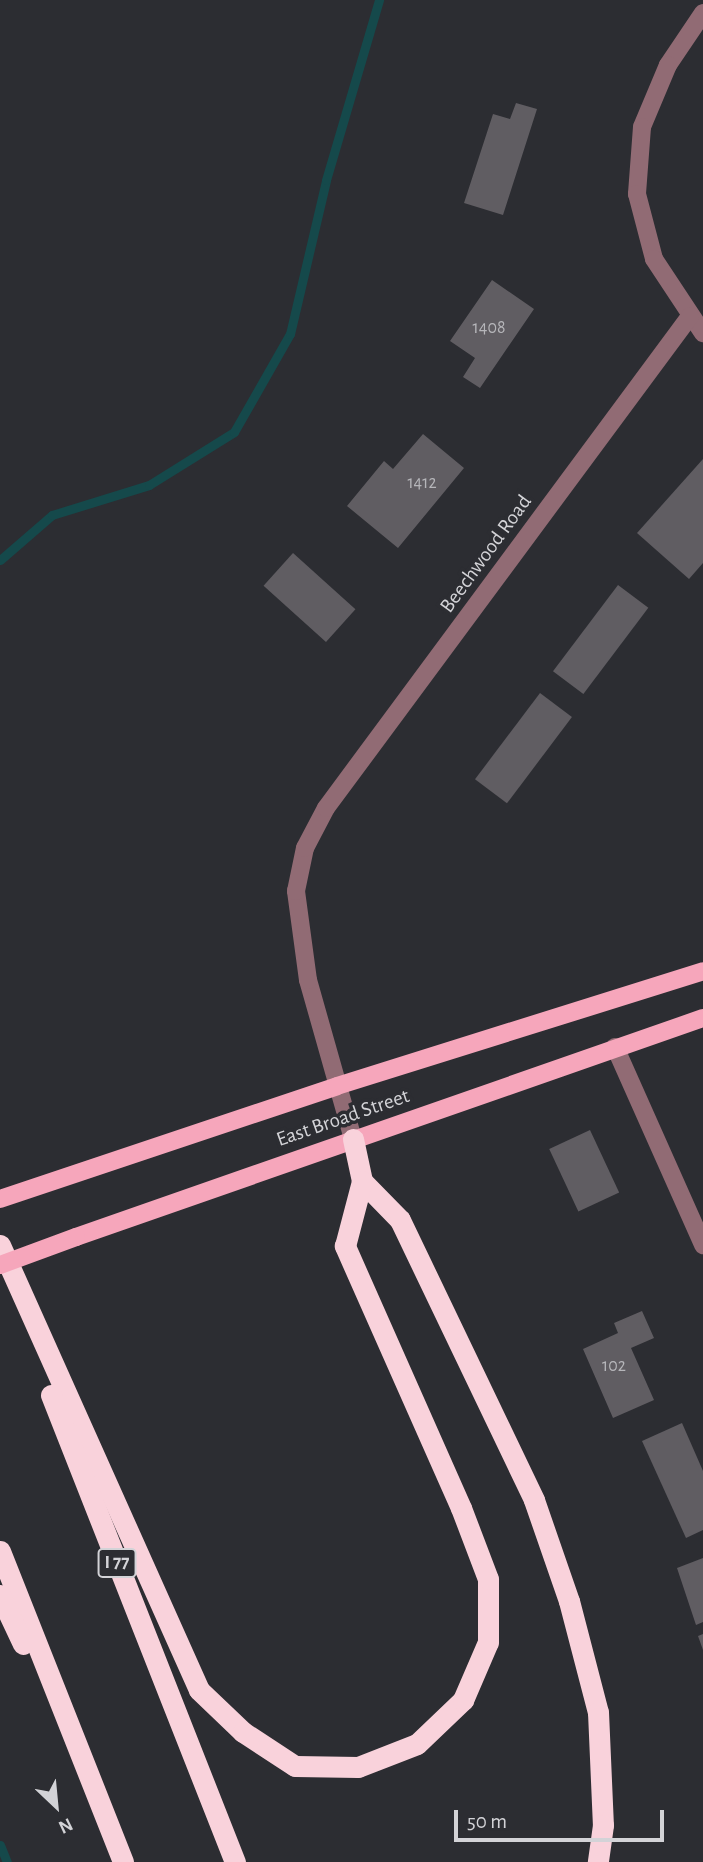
<!DOCTYPE html>
<html>
<head>
<meta charset="utf-8">
<style>
  body { margin:0 }
  #map { position:relative; width:703px; height:1862px; overflow:hidden; background:#2c2d32; font-family:"Alegreya Sans",sans-serif }
  div>[style] { position:absolute }
  .stream>* { height:9px; margin:-4.5px; padding:0 4.5px; transform-origin:4.5px; border-radius:4.5px; background:#15494b }
  .building>* { inset:0; background:#605d62; transform-origin:0 0 }
  .minor>* { height:18px; margin:-9px; padding:0 9px; transform-origin:9px; border-radius:9px; background:#916b74 }
  .major>* { height:18px; margin:-9px; padding:0 9px; transform-origin:9px; border-radius:9px; background:#f6a6bb }
  .highway>* { height:21px; margin:-10.5px; padding:0 10.5px; transform-origin:10.5px; border-radius:10.5px; background:#f9d2db }
  .major-bridge>* { height:18px; margin:-9px; padding:0 9px; transform-origin:9px; border-radius:9px; background:#f6a6bb }
  span { translate:-50% -50%; white-space:nowrap; text-align:center; line-height:1.15; -webkit-text-stroke:7px #2c2d32; paint-order:stroke }
  .number-label { font-size:18px; color:#b6b6ba }
  .number-label span { -webkit-text-stroke-width:0 }
  .shield-label span { padding:2px 5px; background:#2c2d32; border:2px solid; border-radius:5px; -webkit-text-stroke-width:0 }
  .shield-label { font-size:19px; color:#d3d3d7; font-weight:700 }
  .street-label { font-size:21px; color:#d3d3d7 }
  .north { position:absolute; left:21px; top:1771px; width:70px; height:70px; -webkit-text-stroke:5px #2c2d32; paint-order:stroke; rotate:154deg; font-size:19px; font-weight:700; line-height:28px; text-align:center; color:#d3d3d7 }
  .north::after { content:''; display:block; margin:auto; width:24px; height:32px; background:#d3d3d7; clip-path:polygon(50% 0,100% 100%,50% 72%,0 100%) }
  .scale { position:absolute; left:454px; top:1810px; width:210px; height:32px; box-sizing:border-box; border:4px solid #d3d3d7; border-top:0; padding-left:9px; font-size:21px; line-height:24px; white-space:nowrap; color:#d3d3d7; -webkit-text-stroke:5px #2c2d32; paint-order:stroke }
</style>
</head>
<body>
<div id="map">
  <div class="stream">
    <i style="left:0;top:560px;width:69px;rotate:-40.9deg"></i>
    <i style="left:52px;top:515px;width:102px;rotate:-17.2deg"></i>
    <i style="left:149px;top:485px;width:100px;rotate:-31.9deg"></i>
    <i style="left:234px;top:432px;width:113px;rotate:-60.3deg"></i>
    <i style="left:290px;top:334px;width:158px;rotate:-76.8deg"></i>
    <i style="left:326px;top:180px;width:188px;rotate:-73.6deg"></i>
    <i style="left:0;top:1845px;width:18px;rotate:68deg"></i>
  </div>
  <div class="building">
    <i style="clip-path:polygon(516px 103px,537px 109px,503px 215px,464px 203px,493px 114px,510px 119px)"></i>
    <i style="clip-path:polygon(492px 280px,534px 309px,480px 388px,463px 377px,475px 358px,450px 341px)"></i>
    <i style="clip-path:polygon(423px 434px,464px 468px,398px 548px,347px 506px,384px 461px,393px 469px)"></i>
    <i style="clip-path:polygon(703px 459px,703px 563px,689px 579px,637px 533px)"></i>
    <i style="left:293px;top:553px;width:84px;height:44px;rotate:42deg"></i>
    <i style="left:618px;top:585px;width:38px;height:108px;rotate:37deg"></i>
    <i style="left:540px;top:693px;width:40px;height:108px;rotate:37deg"></i>
    <i style="left:590px;top:1130px;width:69px;height:45px;rotate:65deg"></i>
    <i style="clip-path:polygon(642px 1311px,654px 1338px,631px 1348px,654px 1400px,613px 1418px,583px 1349px,618px 1333px,614px 1323px)"></i>
    <i style="clip-path:polygon(682px 1423px,703px 1471px,703px 1530px,686px 1538px,642px 1441px)"></i>
    <i style="clip-path:polygon(703px 1558px,703px 1622px,696px 1625px,677px 1568px)"></i>
    <i style="clip-path:polygon(703px 1634px,703px 1650px,698px 1636px)"></i>
  </div>
  <div class="minor">
    <i style="left:703px;top:13px;width:63px;rotate:123.9deg"></i>
    <i style="left:668px;top:65px;width:67px;rotate:112.8deg"></i>
    <i style="left:642px;top:127px;width:67px;rotate:94.3deg"></i>
    <i style="left:637px;top:194px;width:67px;rotate:75.3deg"></i>
    <i style="left:654px;top:259px;width:89px;rotate:56.5deg"></i>
    <i style="left:615px;top:1047px;width:217px;rotate:66deg"></i>
    <i style="left:353px;top:1139px;width:165px;rotate:-105.8deg"></i>
    <i style="left:308px;top:980px;width:90px;rotate:-97.7deg"></i>
    <i style="left:296px;top:891px;width:44px;rotate:-78.2deg"></i>
    <i style="left:305px;top:848px;width:45px;rotate:-62.3deg"></i>
    <i style="left:326px;top:808px;width:612px;rotate:-53.5deg"></i>
  </div>
  <div class="major">
    <i style="left:0;top:1199px;width:355px;rotate:-18.5deg"></i>
    <i style="left:337px;top:1086px;width:384px;rotate:-17.4deg"></i>
    <i style="left:76px;top:1237px;width:664px;rotate:-19.25deg"></i>
  </div>
  <div class="highway">
    <i style="left:353px;top:1139px;width:43px;rotate:77.9deg"></i>
    <i style="left:362px;top:1181px;width:54px;rotate:45.7deg"></i>
    <i style="left:400px;top:1220px;width:310px;rotate:64.4deg"></i>
    <i style="left:534px;top:1500px;width:107px;rotate:70.9deg"></i>
    <i style="left:569px;top:1601px;width:115px;rotate:75.4deg"></i>
    <i style="left:598px;top:1712px;width:113px;rotate:87.5deg"></i>
    <i style="left:603px;top:1825px;width:37px;rotate:98deg"></i>
    <i style="left:0;top:1245px;width:487px;rotate:65.9deg"></i>
    <i style="left:199px;top:1690px;width:61px;rotate:43.7deg"></i>
    <i style="left:243px;top:1732px;width:62px;rotate:33.2deg"></i>
    <i style="left:295px;top:1766px;width:63px;rotate:0.9deg"></i>
    <i style="left:358px;top:1767px;width:63px;rotate:-21.3deg"></i>
    <i style="left:417px;top:1744px;width:64px;rotate:-43.7deg"></i>
    <i style="left:463px;top:1700px;width:63px;rotate:-66.7deg"></i>
    <i style="left:488px;top:1642px;width:63px;rotate:-90deg"></i>
    <i style="left:488px;top:1579px;width:76px;rotate:-110.8deg"></i>
    <i style="left:461px;top:1508px;width:287px;rotate:-113.9deg"></i>
    <i style="left:345px;top:1246px;width:67px;rotate:-75.3deg"></i>
    <i style="left:51px;top:1395px;width:502px;rotate:68.5deg"></i>
    <i style="left:0;top:1551px;width:334px;rotate:68.4deg"></i>
    <i style="left:0;top:1595px;width:54px;rotate:64.9deg"></i>
  </div>
  <div class="major-bridge">
    <i style="left:0;top:1265px;width:81px;rotate:-20.2deg"></i>
  </div>
  <div class="number-label">
    <span style="left:489px;top:328px">1408</span>
    <span style="left:422px;top:483px">1412</span>
    <span style="left:614px;top:1366px">102</span>
  </div>
  <div class="shield-label">
    <span style="left:117px;top:1563px">I 77</span>
  </div>
  <div class="street-label">
    <span style="left:486px;top:554px;rotate:-54deg">Beechwood Road</span>
    <span style="left:343px;top:1118px;rotate:-19deg">East Broad Street</span>
  </div>
  <div class="north">N</div>
  <div class="scale">50 m</div>
</div>
</body>
</html>
